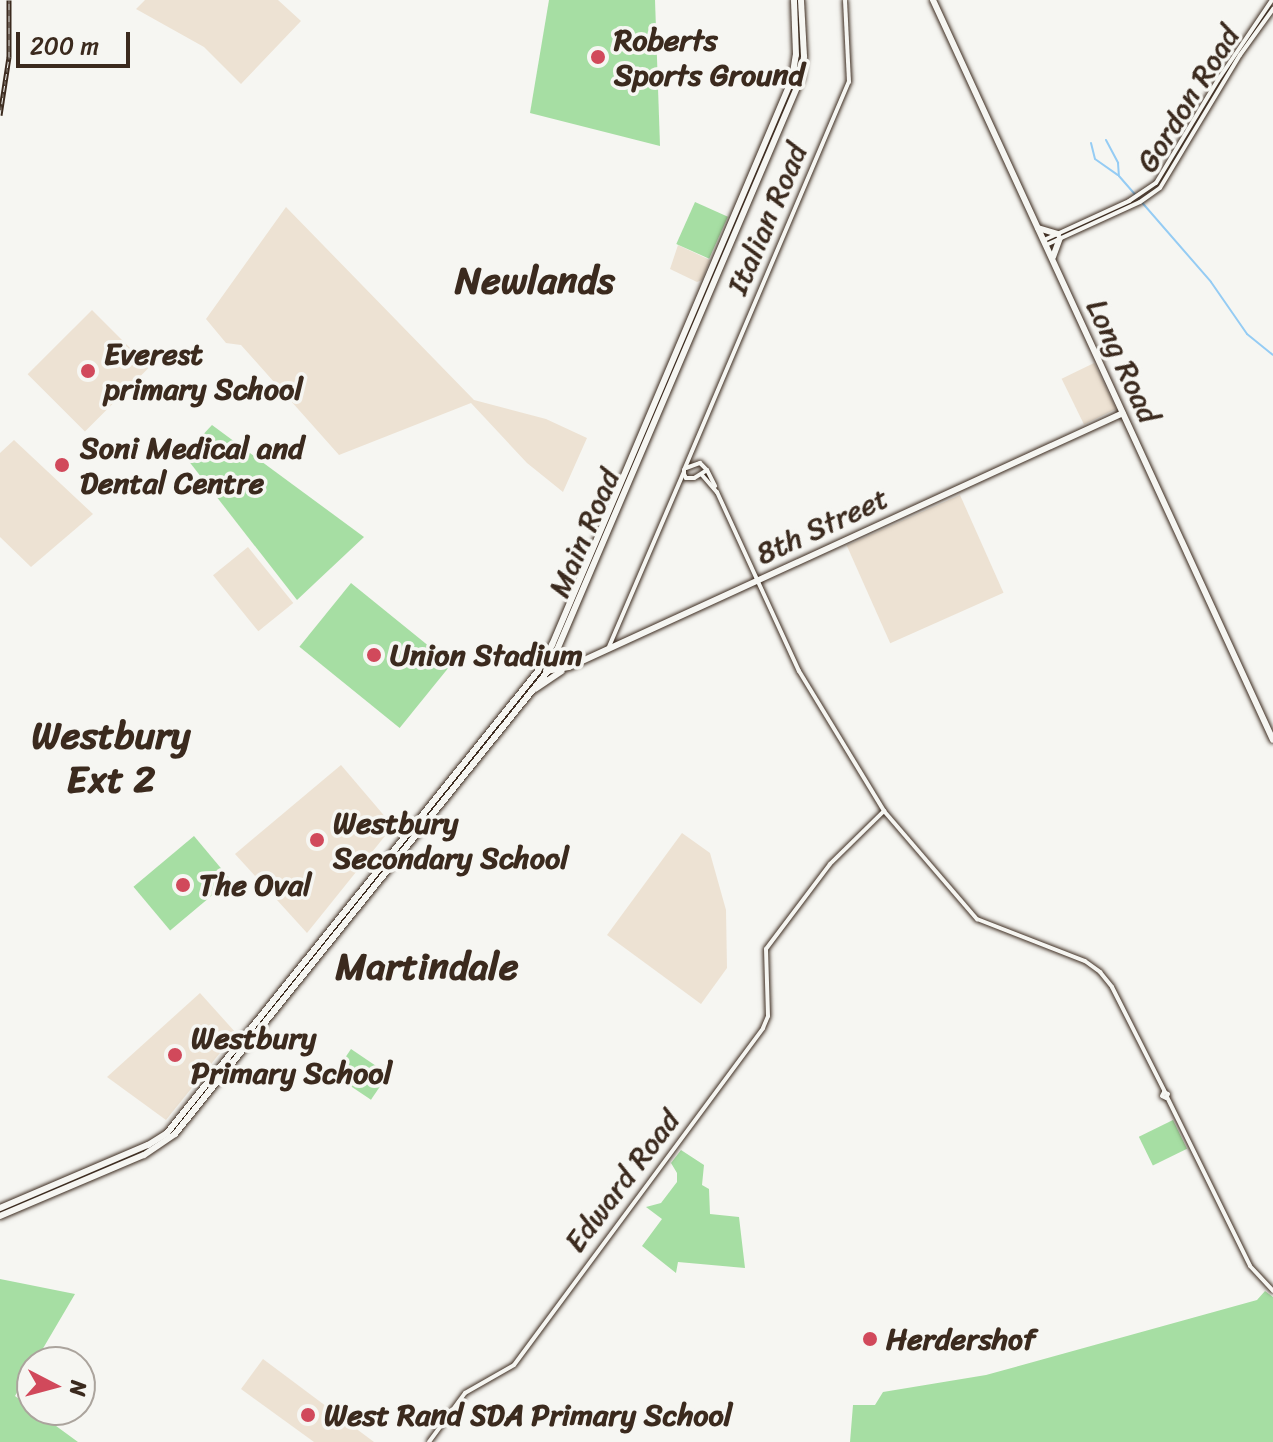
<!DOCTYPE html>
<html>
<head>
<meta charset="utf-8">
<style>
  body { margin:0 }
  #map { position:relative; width:1273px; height:1442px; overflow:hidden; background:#f6f6f2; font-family:Sriracha,sans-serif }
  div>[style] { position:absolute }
  .built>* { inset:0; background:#ede2d3; transform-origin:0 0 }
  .green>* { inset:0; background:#a6dea3; transform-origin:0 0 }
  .stream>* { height:2px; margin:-1px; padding:0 1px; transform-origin:1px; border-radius:1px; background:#95ccf4 }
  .roads { filter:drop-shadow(0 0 2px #3b2a1e) drop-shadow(0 0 2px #3b2a1e) }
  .minor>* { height:4px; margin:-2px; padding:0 2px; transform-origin:2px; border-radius:2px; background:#f6f6f2 }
  .major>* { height:6px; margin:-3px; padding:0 3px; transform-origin:3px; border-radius:3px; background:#f6f6f2 }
  .rail>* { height:5px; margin-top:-2.5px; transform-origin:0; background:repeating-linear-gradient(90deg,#f6f6f2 0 6px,#3b2a1e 0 12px); box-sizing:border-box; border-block:2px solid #3b2a1e }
  .dots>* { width:22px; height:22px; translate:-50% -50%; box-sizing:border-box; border:4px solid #f6f6f2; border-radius:50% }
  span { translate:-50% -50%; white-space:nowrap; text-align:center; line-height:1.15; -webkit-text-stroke:7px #f6f6f2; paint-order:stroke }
  .poi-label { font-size:30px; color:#3b2a1e; font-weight:700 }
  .left { translate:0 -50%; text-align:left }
  .street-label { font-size:30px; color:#3b2a1e }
  .district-label { font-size:38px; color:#3b2a1e; font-weight:700 }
  .north { position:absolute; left:16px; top:1346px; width:80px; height:80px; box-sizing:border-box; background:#f6f6f2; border:2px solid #aba49d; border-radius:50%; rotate:96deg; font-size:22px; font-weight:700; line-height:32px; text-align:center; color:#3b2a1e }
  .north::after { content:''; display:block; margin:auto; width:28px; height:36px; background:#d1495b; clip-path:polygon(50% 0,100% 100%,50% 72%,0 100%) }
  .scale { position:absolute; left:16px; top:32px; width:114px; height:36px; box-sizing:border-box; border:4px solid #3b2a1e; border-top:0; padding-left:10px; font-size:24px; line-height:28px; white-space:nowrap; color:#3b2a1e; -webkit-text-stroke:6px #f6f6f2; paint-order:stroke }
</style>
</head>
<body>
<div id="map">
  <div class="built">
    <i style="clip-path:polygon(145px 0,278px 0,301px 21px,241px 84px,204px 47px,136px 9px)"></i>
    <i style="clip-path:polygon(286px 207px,474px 400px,546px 419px,587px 438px,563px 492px,527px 463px,471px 403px,339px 455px,241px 345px,226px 343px,206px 319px)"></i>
    <i style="clip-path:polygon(678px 245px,710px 260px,702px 280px,697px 282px,670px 269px)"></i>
    <i style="left:92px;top:310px;width:81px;height:91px;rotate:45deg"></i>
    <i style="left:1094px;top:363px;width:51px;height:36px;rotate:64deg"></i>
    <i style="clip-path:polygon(14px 440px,93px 514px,31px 567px,0 537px,0 453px)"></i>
    <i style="left:960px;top:495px;width:107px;height:124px;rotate:66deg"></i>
    <i style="left:248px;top:547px;width:72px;height:45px;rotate:51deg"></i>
    <i style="clip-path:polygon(341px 765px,393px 826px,307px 933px,235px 854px)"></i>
    <i style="clip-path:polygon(682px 833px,710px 853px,726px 910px,727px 968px,701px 1004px,607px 935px)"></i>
    <i style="clip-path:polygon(200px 993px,236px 1033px,166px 1120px,107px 1077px)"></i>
    <i style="clip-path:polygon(263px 1359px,374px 1442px,314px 1442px,241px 1389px)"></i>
  </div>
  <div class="green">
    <i style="clip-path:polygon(549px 0,655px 0,660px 146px,530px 113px)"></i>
    <i style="left:695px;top:202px;width:36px;height:46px;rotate:24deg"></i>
    <i style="clip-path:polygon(212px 425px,364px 537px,297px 600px,184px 455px)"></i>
    <i style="left:351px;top:583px;width:129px;height:82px;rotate:39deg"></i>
    <i style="left:194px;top:836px;width:57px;height:79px;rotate:50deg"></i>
    <i style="left:351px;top:1049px;width:45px;height:31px;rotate:34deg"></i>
    <i style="left:1173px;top:1120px;width:32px;height:38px;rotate:64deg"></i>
    <i style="clip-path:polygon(681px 1150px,704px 1165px,702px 1185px,709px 1189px,710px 1214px,739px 1217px,745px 1268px,678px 1262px,676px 1273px,642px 1246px,662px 1219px,646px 1207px,661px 1203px,677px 1182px,677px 1173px,671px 1163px)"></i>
    <i style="clip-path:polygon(0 1279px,75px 1294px,15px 1396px,78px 1442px,0 1442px)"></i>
    <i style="clip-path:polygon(1265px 1291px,1273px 1297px,1273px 1442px,850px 1442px,853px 1405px,875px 1405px,883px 1392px,986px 1375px,1257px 1300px)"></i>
  </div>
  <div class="stream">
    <i style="left:1106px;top:140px;width:26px;rotate:62deg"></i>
    <i style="left:1118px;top:163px;width:13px;rotate:86deg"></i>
    <i style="left:1119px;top:176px;width:140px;rotate:49deg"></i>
    <i style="left:1211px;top:282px;width:63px;rotate:55.3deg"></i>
    <i style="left:1247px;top:334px;width:33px;rotate:39deg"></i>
    <i style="left:1091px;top:143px;width:16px;rotate:76deg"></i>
    <i style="left:1095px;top:159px;width:28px;rotate:35deg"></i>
  </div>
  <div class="roads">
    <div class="minor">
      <i style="left:1044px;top:240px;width:94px;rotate:-24.6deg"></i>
      <i style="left:1129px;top:201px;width:32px;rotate:-34deg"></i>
      <i style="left:1156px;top:183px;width:120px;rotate:-59deg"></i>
      <i style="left:1218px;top:80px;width:97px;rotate:-56deg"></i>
      <i style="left:1046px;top:245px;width:103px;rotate:-24.6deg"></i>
      <i style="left:1140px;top:202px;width:24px;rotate:-35deg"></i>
      <i style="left:1160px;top:188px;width:155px;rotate:-59deg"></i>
      <i style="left:1240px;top:55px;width:57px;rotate:-54.3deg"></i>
      <i style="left:686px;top:468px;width:15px;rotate:-20deg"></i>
      <i style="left:700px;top:463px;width:10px;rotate:45deg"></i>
      <i style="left:707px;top:470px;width:15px;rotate:148deg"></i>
      <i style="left:694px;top:478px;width:8px;rotate:180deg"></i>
      <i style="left:686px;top:478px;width:4px;rotate:-117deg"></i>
      <i style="left:684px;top:474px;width:4px;rotate:-90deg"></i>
      <i style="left:684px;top:470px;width:422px;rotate:-67deg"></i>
      <i style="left:849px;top:82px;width:82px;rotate:-92.8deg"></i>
      <i style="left:707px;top:470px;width:18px;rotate:63deg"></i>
      <i style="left:702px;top:475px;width:23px;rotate:49deg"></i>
      <i style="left:717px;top:492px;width:197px;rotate:65.4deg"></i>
      <i style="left:799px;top:671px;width:164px;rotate:58.7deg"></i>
      <i style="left:884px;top:811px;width:143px;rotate:49.3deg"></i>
      <i style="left:977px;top:919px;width:116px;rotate:21.3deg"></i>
      <i style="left:1085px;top:961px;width:19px;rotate:36deg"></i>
      <i style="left:1100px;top:972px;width:19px;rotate:51deg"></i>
      <i style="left:1112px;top:987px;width:118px;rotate:63.2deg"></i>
      <i style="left:608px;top:649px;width:193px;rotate:-66.8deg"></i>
      <i style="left:1164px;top:1092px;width:4px;rotate:27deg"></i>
      <i style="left:1168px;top:1094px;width:4px;rotate:117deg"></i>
      <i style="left:1166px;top:1098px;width:4px;rotate:-153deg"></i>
      <i style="left:1162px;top:1096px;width:4px;rotate:-63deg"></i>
      <i style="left:1167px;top:1097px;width:188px;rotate:63.8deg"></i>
      <i style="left:1250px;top:1266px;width:34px;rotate:47deg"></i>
      <i style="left:429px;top:1442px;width:61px;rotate:-53.7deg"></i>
      <i style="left:465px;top:1393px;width:56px;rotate:-29.7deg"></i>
      <i style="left:514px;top:1365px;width:419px;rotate:-53.5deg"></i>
      <i style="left:763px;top:1028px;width:13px;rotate:-67deg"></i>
      <i style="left:768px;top:1016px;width:67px;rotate:-91.7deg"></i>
      <i style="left:766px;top:949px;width:106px;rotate:-53deg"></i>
      <i style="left:830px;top:864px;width:76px;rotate:-44.5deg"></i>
    </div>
    <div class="major">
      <i style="left:933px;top:0;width:814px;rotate:65.32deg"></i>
      <i style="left:1038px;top:228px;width:21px;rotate:17deg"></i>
      <i style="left:1053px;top:257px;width:20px;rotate:-70deg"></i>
      <i style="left:546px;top:671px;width:23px;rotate:-10deg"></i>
      <i style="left:569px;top:667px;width:609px;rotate:-24.63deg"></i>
      <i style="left:535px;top:689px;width:32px;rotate:-34deg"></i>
      <i style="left:0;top:1208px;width:161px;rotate:-23.1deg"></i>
      <i style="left:148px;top:1145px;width:22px;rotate:-32deg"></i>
      <i style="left:167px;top:1133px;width:593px;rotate:-51.23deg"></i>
      <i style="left:538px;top:671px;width:30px;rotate:-62deg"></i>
      <i style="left:552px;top:645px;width:615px;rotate:-67.02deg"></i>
      <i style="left:792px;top:79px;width:24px;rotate:-81deg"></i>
      <i style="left:796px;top:55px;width:55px;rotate:-92.1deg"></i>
      <i style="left:0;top:1216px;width:156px;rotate:-23deg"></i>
      <i style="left:144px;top:1155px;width:37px;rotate:-34deg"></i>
      <i style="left:175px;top:1134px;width:595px;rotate:-51.14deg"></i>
      <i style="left:548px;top:671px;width:645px;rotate:-66.89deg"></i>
      <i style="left:801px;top:78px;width:22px;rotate:-82deg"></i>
      <i style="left:804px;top:56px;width:56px;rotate:-93.1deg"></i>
    </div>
  </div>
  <div class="rail">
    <i style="left:0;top:115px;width:59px;rotate:-81.2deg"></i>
    <i style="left:9px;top:57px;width:57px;rotate:-90deg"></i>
  </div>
  <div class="dots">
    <i style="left:598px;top:57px;background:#d1495b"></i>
    <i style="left:88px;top:371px;background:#d1495b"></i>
    <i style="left:62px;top:465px;background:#d1495b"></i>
    <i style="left:374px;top:655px;background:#d1495b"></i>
    <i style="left:317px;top:840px;background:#d1495b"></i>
    <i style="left:183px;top:885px;background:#d1495b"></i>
    <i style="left:175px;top:1055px;background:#d1495b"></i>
    <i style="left:870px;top:1339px;background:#d1495b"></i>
    <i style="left:308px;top:1415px;background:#d1495b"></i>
  </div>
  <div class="poi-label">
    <span class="left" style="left:614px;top:57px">Roberts<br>Sports Ground</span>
    <span class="left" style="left:104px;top:371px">Everest<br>primary School</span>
    <span class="left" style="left:80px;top:465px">Soni Medical and<br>Dental Centre</span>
    <span class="left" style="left:390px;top:655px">Union Stadium</span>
    <span class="left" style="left:333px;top:840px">Westbury<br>Secondary School</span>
    <span class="left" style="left:199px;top:885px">The Oval</span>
    <span class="left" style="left:191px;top:1055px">Westbury<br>Primary School</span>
    <span class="left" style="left:886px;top:1339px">Herdershof</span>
    <span class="left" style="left:324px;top:1415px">West Rand SDA Primary School</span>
  </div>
  <div class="street-label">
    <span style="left:1188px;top:99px;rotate:-58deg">Gordon Road</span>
    <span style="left:767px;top:219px;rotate:-67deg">Italian Road</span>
    <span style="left:1123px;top:361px;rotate:65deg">Long Road</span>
    <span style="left:822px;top:526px;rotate:-25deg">8th Street</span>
    <span style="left:584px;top:533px;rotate:-67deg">Main Road</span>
    <span style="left:622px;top:1181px;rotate:-53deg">Edward Road</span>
  </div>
  <div class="district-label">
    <span style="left:535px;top:281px">Newlands</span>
    <span style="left:111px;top:758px">Westbury<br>Ext 2</span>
    <span style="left:427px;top:967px">Martindale</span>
  </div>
  <div class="north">N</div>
  <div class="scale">200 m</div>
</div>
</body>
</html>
